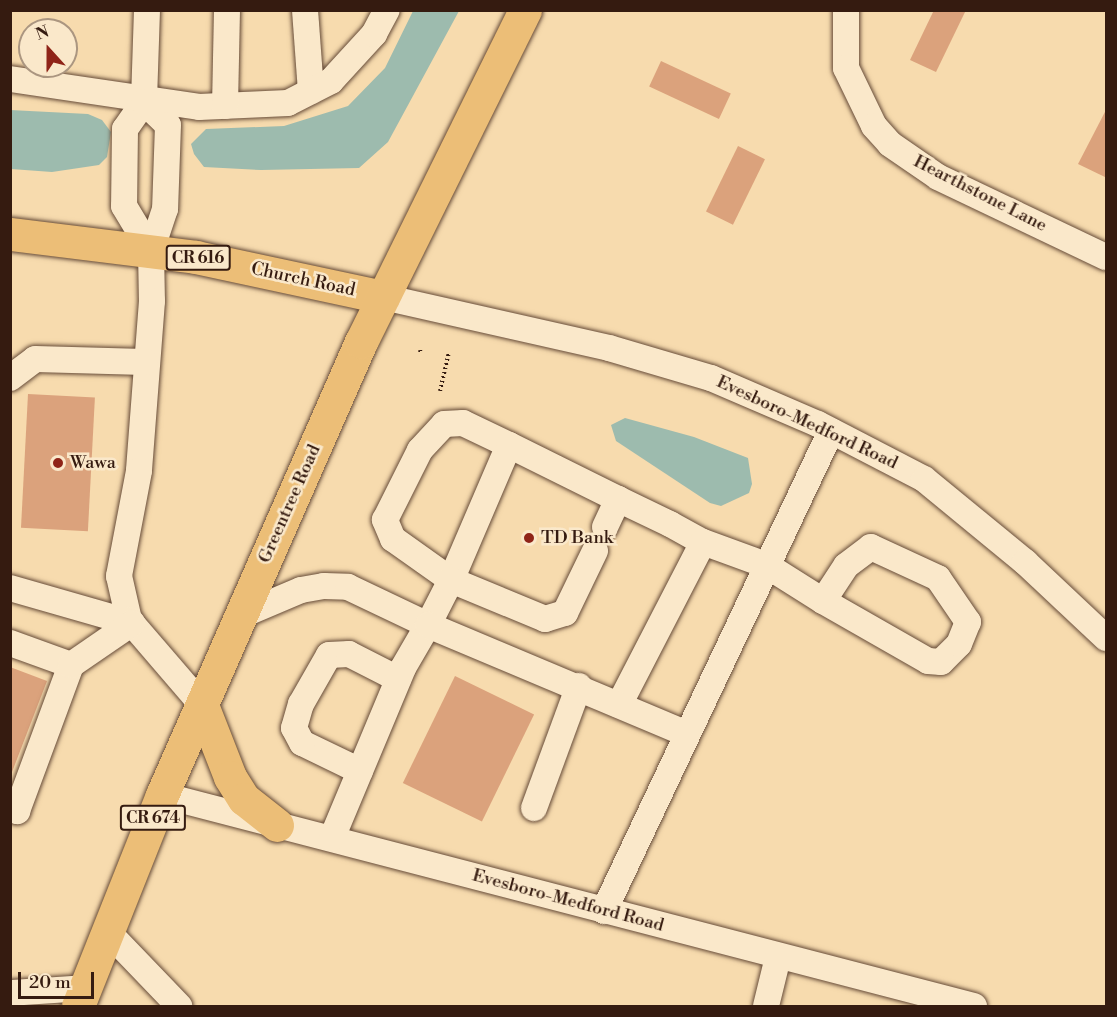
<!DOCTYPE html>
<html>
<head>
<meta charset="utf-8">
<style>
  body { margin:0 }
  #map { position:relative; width:1117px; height:1017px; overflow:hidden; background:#f7dbae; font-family:"Libre Bodoni",serif }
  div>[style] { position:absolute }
  .water>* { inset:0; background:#9dbbae }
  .building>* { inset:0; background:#dba27c; transform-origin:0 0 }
  .path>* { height:4px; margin-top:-2px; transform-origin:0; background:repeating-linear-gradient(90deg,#351b10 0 1.5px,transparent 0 4.5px) }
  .roads { filter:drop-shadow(0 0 2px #664b38) drop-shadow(0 0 2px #664b38) }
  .minor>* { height:26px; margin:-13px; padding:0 13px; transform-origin:13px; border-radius:13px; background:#fae8ca }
  .major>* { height:33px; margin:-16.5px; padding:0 16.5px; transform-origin:16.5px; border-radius:16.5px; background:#ecbe77 }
  .dots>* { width:16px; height:16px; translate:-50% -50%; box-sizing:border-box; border:3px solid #fae8ca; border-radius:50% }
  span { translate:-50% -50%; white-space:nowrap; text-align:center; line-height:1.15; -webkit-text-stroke:5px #fae8ca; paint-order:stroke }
  .shield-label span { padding:2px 4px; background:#fae8ca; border:2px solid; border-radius:4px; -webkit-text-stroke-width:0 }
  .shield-label { font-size:16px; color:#351b10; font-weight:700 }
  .street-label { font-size:18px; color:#351b10 }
  .poi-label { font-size:18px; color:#351b10 }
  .left { translate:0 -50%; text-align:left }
  .frame { position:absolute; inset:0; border:12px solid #351b10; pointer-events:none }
  .north { position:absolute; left:18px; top:18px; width:60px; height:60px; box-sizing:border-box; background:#fae8ca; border:2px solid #ab9680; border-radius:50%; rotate:339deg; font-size:16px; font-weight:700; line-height:24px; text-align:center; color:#351b10 }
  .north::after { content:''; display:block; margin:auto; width:21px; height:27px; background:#8f2418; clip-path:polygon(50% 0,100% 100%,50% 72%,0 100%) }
  .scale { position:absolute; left:18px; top:972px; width:76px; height:27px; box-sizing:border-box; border:3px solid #351b10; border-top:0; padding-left:8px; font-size:18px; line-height:21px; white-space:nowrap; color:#351b10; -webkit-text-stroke:4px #fae8ca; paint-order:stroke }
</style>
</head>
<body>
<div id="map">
  <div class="water">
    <i style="clip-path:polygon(413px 11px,459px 11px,388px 142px,359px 168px,261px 170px,204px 167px,194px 154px,191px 144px,206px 129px,284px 126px,348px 106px,385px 68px)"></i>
    <i style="clip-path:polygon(10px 110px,88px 114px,102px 120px,111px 132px,107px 157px,99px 165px,52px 172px,11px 169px)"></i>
    <i style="clip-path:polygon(625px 418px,694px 437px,748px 458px,752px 484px,749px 493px,721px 506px,710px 503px,616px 441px,611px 425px)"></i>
  </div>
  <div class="building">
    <i style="clip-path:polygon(934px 10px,966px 10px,936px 72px,910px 60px)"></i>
    <i style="left:661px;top:61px;width:77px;height:28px;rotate:25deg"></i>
    <i style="clip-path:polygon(1107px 108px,1107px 178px,1078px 164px)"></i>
    <i style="left:738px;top:146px;width:30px;height:73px;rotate:26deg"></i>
    <i style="left:28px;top:394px;width:67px;height:134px;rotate:3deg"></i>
    <i style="clip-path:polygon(10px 667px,47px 681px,12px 772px,10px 771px)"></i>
    <i style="left:455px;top:676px;width:88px;height:119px;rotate:26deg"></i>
  </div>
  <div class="path">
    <i style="left:420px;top:350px;width:4px;rotate:76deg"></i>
    <i style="left:440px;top:391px;width:39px;rotate:-77deg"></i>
  </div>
  <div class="roads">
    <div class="minor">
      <i style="left:147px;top:10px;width:92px;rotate:91.9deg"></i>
      <i style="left:144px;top:102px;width:33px;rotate:125deg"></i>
      <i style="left:125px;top:129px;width:77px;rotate:90.7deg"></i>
      <i style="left:124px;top:206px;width:52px;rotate:59deg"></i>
      <i style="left:305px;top:10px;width:81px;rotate:85.8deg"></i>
      <i style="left:846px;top:10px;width:58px;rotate:90deg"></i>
      <i style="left:846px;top:68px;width:64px;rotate:64.2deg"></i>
      <i style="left:874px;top:126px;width:24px;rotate:48deg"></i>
      <i style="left:890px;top:144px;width:58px;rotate:34.5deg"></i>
      <i style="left:938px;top:177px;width:186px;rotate:25.5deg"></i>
      <i style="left:10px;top:79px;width:191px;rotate:8.4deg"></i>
      <i style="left:199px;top:107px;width:89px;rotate:-2.6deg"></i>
      <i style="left:288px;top:103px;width:48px;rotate:-27.1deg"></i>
      <i style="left:331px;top:81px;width:64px;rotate:-47.5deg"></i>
      <i style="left:374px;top:34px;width:27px;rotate:-62deg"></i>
      <i style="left:144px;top:102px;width:33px;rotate:44deg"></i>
      <i style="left:168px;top:125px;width:84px;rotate:92deg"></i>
      <i style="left:165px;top:209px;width:44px;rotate:108.4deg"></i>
      <i style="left:151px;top:251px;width:50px;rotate:88.9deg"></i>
      <i style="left:152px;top:301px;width:170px;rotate:94.4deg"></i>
      <i style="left:139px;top:471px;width:107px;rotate:100.8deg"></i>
      <i style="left:119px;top:576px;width:45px;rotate:77.2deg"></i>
      <i style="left:129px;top:620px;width:112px;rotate:49.3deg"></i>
      <i style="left:225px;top:106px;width:96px;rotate:-88.8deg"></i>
      <i style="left:383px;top:297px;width:232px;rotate:12.7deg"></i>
      <i style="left:609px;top:348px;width:106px;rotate:16.4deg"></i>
      <i style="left:711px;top:378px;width:116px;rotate:23.3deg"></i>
      <i style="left:818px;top:424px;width:119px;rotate:27.4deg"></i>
      <i style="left:924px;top:479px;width:131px;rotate:39.4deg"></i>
      <i style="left:1025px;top:562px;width:111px;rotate:43.2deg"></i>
      <i style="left:10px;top:378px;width:31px;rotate:-37deg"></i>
      <i style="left:35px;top:359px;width:110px;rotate:1.6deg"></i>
      <i style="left:509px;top:445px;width:147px;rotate:113.2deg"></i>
      <i style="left:451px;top:580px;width:71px;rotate:-144.7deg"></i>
      <i style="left:393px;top:539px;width:21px;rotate:-113deg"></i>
      <i style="left:385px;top:520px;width:78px;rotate:-63.4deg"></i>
      <i style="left:420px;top:450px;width:35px;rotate:-47deg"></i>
      <i style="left:444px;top:424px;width:19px;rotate:-3deg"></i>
      <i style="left:463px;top:423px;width:51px;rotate:25.6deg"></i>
      <i style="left:509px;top:445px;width:122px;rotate:26.4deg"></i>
      <i style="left:618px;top:499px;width:58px;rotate:25.7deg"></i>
      <i style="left:670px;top:524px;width:38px;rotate:29deg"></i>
      <i style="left:703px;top:542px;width:67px;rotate:20.1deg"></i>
      <i style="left:766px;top:565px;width:67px;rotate:32.3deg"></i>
      <i style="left:823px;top:601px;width:121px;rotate:29.7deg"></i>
      <i style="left:928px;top:661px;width:13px;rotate:4deg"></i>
      <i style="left:941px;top:662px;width:25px;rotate:-45deg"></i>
      <i style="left:959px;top:644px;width:24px;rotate:-68deg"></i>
      <i style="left:968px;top:622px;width:53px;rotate:-124.3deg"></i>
      <i style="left:938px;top:578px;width:74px;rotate:-155.2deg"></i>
      <i style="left:871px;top:547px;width:31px;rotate:143deg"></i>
      <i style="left:846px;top:566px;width:42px;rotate:123.3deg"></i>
      <i style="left:605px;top:527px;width:31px;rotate:-65deg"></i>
      <i style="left:10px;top:588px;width:127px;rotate:16deg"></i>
      <i style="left:242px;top:615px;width:64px;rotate:-23deg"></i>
      <i style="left:301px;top:590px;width:23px;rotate:-10deg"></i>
      <i style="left:324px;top:586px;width:24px;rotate:2deg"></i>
      <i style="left:348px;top:587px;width:89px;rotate:25.4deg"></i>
      <i style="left:428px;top:625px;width:51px;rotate:-62.9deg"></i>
      <i style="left:451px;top:580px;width:102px;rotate:22.5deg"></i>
      <i style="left:545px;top:619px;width:21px;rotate:-17deg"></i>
      <i style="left:565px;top:613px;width:69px;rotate:-64.2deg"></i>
      <i style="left:10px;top:643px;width:65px;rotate:19.8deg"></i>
      <i style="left:619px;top:705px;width:183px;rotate:-62.7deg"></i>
      <i style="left:360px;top:771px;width:64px;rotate:-154.2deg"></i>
      <i style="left:302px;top:743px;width:17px;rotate:-118deg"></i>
      <i style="left:294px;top:728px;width:25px;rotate:-74deg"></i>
      <i style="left:301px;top:704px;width:56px;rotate:-60.3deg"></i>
      <i style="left:329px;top:655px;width:20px;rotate:-3deg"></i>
      <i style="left:349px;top:654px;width:55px;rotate:27deg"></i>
      <i style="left:162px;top:795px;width:839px;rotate:14.57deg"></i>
      <i style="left:10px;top:808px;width:8px;rotate:23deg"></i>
      <i style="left:17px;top:811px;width:156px;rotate:-69.7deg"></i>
      <i style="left:71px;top:665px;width:74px;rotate:-34.5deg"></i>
      <i style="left:534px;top:808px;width:130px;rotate:-69.8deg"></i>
      <i style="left:332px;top:838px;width:184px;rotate:-67.3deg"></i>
      <i style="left:403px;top:668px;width:50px;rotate:-59.8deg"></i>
      <i style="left:428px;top:625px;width:281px;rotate:22.8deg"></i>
      <i style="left:604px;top:911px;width:531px;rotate:-64.69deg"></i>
      <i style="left:108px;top:932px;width:103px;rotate:46.2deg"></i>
      <i style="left:10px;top:993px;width:76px;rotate:-3.8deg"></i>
      <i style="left:766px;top:1006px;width:50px;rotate:-76.2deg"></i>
    </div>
    <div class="major">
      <i style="left:10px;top:234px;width:187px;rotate:7deg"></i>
      <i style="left:196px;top:257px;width:191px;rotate:12.1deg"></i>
      <i style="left:202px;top:705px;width:77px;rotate:68.7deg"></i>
      <i style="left:230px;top:777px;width:26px;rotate:58deg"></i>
      <i style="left:244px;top:799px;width:42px;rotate:38.2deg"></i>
      <i style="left:78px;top:1006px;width:227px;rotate:-68.3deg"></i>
      <i style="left:162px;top:795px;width:495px;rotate:-66.3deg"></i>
      <i style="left:361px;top:342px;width:370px;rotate:-63.7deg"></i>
    </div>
  </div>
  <div class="dots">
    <i style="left:58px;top:463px;background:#8f2418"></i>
    <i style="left:529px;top:538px;background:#8f2418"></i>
  </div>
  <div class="shield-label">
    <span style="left:198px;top:258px">CR 616</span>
    <span style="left:153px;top:818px">CR 674</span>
  </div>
  <div class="street-label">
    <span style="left:980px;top:194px;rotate:27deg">Hearthstone Lane</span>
    <span style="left:303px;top:280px;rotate:12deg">Church Road</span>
    <span style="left:807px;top:423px;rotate:25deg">Evesboro-Medford Road</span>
    <span style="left:290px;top:504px;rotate:-66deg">Greentree Road</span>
    <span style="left:568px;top:901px;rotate:15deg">Evesboro-Medford Road</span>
  </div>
  <div class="poi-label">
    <span class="left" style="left:70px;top:463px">Wawa</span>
    <span class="left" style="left:541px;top:538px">TD Bank</span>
  </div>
  <div class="frame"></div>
  <div class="north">N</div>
  <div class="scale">20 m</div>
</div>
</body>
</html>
